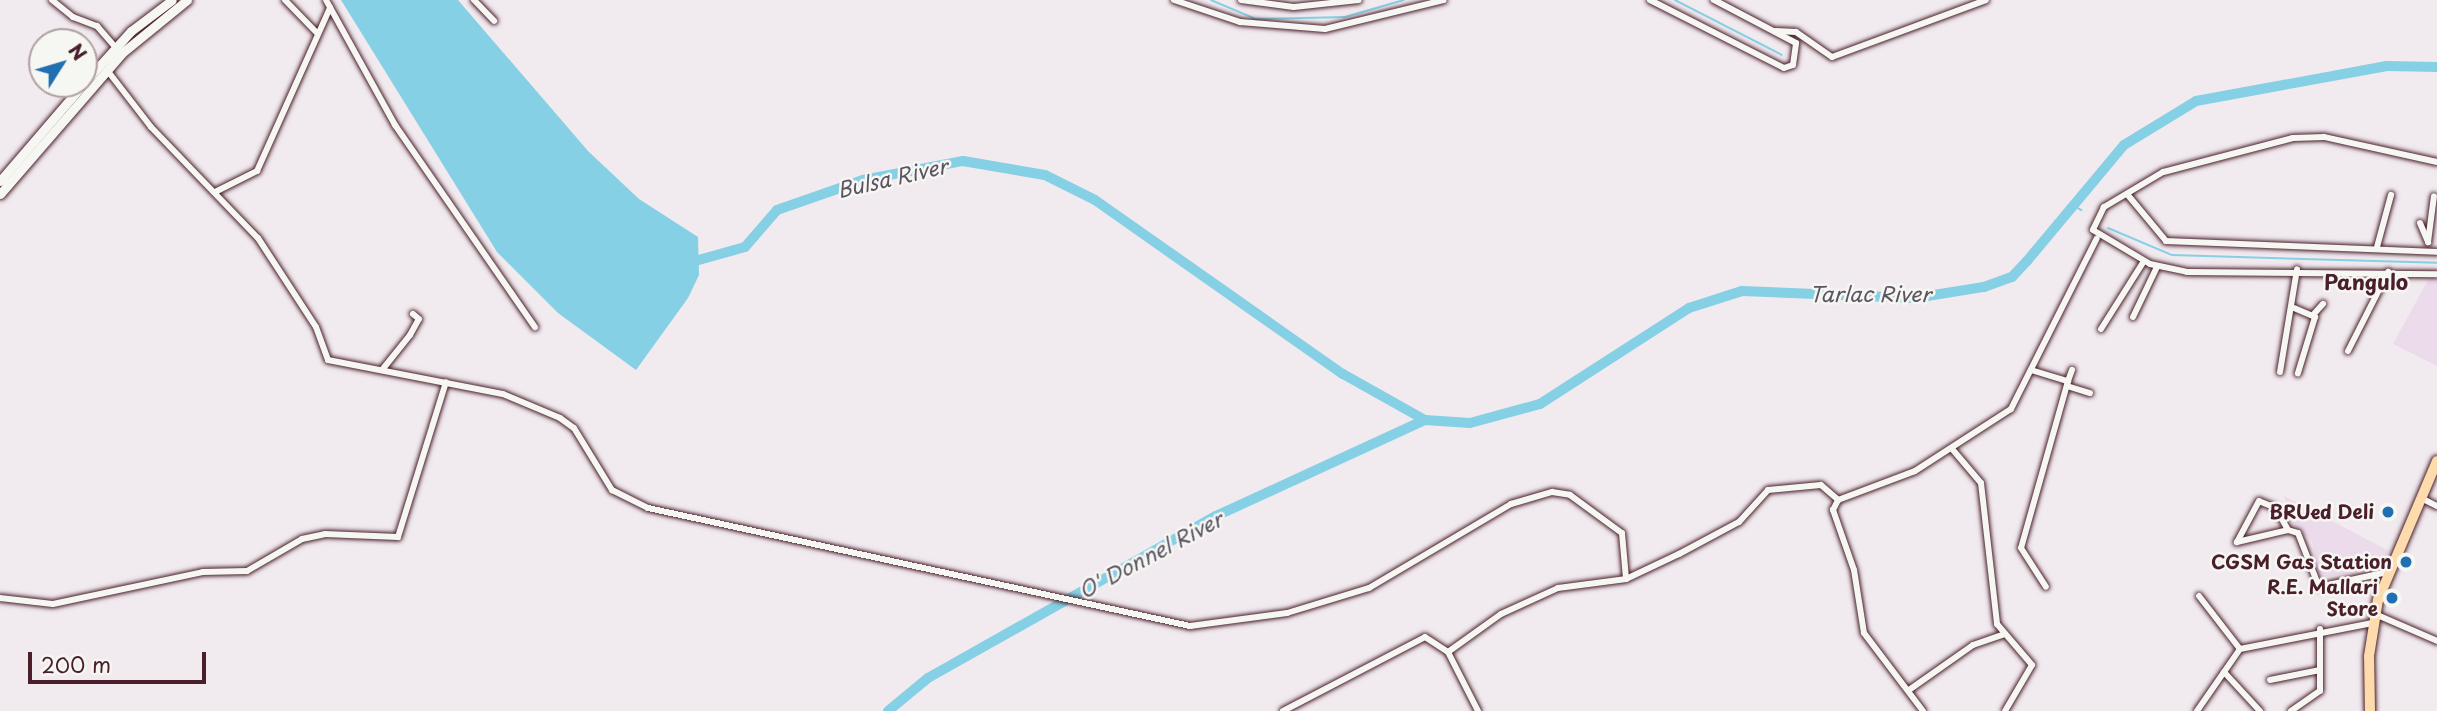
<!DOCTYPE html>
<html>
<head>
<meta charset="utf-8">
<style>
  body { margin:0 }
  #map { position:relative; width:2437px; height:711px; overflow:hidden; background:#f1eaef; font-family:"Playpen Sans",sans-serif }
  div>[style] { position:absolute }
  .built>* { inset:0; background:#ecdbeb }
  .water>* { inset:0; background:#85d0e5 }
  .stream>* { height:2px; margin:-1px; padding:0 1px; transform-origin:1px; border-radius:1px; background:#85d0e5 }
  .river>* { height:10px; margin:-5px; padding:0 5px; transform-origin:5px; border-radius:5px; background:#85d0e5 }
  .roads { filter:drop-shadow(0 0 2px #4a1f2b) drop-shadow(0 0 2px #4a1f2b) }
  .minor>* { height:6px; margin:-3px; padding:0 3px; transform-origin:3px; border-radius:3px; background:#f6f6f2 }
  .secondary>* { height:9px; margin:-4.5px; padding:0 4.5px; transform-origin:4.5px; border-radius:4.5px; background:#f6f6f2 }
  .trunk>* { height:10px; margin:-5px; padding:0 5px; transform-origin:5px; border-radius:5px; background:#fddbac }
  .dots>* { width:19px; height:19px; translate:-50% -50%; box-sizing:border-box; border:4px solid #f6f6f2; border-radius:50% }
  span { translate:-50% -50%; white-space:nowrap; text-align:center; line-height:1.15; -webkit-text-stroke:5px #f6f6f2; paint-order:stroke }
  .poi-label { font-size:19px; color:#4a1f2b; font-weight:700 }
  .right { translate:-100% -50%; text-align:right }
  .water-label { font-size:21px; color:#5c5463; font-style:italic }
  .neighbourhood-label { font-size:21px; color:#4a1f2b; font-weight:700 }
  .north { position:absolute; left:28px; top:28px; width:70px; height:70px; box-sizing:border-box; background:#f6f6f2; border:2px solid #b1a0a2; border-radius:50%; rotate:53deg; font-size:19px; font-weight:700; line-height:28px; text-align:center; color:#4a1f2b }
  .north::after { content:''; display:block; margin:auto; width:24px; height:32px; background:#1f6fb2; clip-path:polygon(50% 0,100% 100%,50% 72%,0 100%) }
  .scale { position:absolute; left:28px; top:652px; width:178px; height:32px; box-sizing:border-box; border:4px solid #4a1f2b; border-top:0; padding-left:9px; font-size:21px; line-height:24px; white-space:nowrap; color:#4a1f2b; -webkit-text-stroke:5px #f6f6f2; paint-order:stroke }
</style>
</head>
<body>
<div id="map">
  <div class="built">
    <i style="clip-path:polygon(2429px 278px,2437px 279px,2437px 366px,2393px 344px)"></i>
    <i style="clip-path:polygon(2284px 496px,2389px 551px,2380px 568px,2319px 578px,2312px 541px,2291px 522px)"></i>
  </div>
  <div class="water">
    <i style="clip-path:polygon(341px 0,458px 0,588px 151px,639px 199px,698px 237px,699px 275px,688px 298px,636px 370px,558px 313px,497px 252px)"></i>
  </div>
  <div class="stream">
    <i style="left:1211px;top:0;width:49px;rotate:22.9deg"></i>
    <i style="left:1256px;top:19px;width:89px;rotate:-1.3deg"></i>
    <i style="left:1345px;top:17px;width:61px;rotate:-16.1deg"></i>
    <i style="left:1675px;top:0;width:120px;rotate:27.2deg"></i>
    <i style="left:2071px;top:204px;width:12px;rotate:31deg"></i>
    <i style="left:2108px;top:228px;width:69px;rotate:22.9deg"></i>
    <i style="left:2172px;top:255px;width:265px;rotate:1.7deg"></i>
  </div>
  <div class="river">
    <i style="left:688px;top:263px;width:59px;rotate:-15.7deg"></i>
    <i style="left:745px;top:247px;width:49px;rotate:-49.1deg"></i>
    <i style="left:777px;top:210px;width:91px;rotate:-19.2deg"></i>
    <i style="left:863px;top:180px;width:102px;rotate:-10.8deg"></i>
    <i style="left:963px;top:161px;width:83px;rotate:9.7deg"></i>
    <i style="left:1045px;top:175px;width:56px;rotate:26.6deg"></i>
    <i style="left:1095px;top:200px;width:303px;rotate:35.1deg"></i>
    <i style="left:1343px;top:374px;width:94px;rotate:29.3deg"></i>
    <i style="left:888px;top:711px;width:52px;rotate:-39.5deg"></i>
    <i style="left:928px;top:678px;width:330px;rotate:-29.4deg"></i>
    <i style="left:1216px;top:516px;width:230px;rotate:-24.7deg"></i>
    <i style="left:1425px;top:420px;width:45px;rotate:3.8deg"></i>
    <i style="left:1470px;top:423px;width:73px;rotate:-15.2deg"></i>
    <i style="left:1540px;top:404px;width:177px;rotate:-32.8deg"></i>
    <i style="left:1689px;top:308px;width:56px;rotate:-17.8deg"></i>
    <i style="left:1742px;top:291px;width:173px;rotate:2.3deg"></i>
    <i style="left:1915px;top:298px;width:70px;rotate:-9.1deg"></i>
    <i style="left:1984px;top:287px;width:30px;rotate:-20deg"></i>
    <i style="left:2012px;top:277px;width:22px;rotate:-47deg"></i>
    <i style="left:2027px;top:261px;width:151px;rotate:-50.1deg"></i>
    <i style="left:2124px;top:145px;width:84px;rotate:-31.4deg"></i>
    <i style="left:2196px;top:101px;width:194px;rotate:-10.4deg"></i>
    <i style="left:2387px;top:66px;width:50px;rotate:1.1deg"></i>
  </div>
  <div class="roads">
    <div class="minor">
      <i style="left:52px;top:0;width:27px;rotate:39deg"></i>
      <i style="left:73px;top:17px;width:26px;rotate:21deg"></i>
      <i style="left:97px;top:26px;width:28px;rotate:49deg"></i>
      <i style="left:285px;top:0;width:46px;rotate:45.9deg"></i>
      <i style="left:326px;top:0;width:143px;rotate:61.1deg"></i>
      <i style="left:395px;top:125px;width:246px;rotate:55.3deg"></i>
      <i style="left:474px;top:0;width:29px;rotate:46deg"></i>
      <i style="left:1174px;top:0;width:70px;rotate:18.4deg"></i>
      <i style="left:1240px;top:22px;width:85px;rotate:4.7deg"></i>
      <i style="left:1325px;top:29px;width:122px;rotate:-13.7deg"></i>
      <i style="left:1241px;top:0;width:53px;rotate:7.5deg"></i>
      <i style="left:1294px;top:7px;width:65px;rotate:-6.1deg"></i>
      <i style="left:1650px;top:0;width:150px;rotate:26.9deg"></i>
      <i style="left:1784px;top:68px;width:9px;rotate:-18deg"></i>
      <i style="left:1793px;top:65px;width:22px;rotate:-82deg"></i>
      <i style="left:1796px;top:43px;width:93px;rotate:-152.3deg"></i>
      <i style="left:1776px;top:31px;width:20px;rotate:3deg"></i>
      <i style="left:1796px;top:32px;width:44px;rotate:34.8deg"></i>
      <i style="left:1832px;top:57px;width:164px;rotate:-20.3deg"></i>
      <i style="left:107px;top:70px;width:72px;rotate:52.3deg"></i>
      <i style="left:151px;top:127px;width:154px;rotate:46.1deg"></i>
      <i style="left:258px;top:238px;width:106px;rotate:56.9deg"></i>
      <i style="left:316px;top:327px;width:35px;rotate:70deg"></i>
      <i style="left:328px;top:360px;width:178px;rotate:11deg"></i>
      <i style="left:503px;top:394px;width:62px;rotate:22.8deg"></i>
      <i style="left:560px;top:418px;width:17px;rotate:36deg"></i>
      <i style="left:574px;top:428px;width:73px;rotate:58.5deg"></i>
      <i style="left:612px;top:490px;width:40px;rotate:26.6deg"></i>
      <i style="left:648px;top:508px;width:555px;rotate:12.28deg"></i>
      <i style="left:1190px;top:626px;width:98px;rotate:-7.6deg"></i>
      <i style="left:1287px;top:613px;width:86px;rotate:-17deg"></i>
      <i style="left:1369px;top:588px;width:165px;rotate:-30.6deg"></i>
      <i style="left:1511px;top:504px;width:43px;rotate:-16.3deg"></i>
      <i style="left:1552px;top:492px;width:18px;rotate:9deg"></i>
      <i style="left:1570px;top:495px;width:64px;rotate:36.2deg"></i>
      <i style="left:1622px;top:533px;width:46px;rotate:85deg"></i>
      <i style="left:2437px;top:162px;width:116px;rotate:-167.5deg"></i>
      <i style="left:2324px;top:137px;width:31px;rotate:178deg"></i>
      <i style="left:2293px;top:138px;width:134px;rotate:165.3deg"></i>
      <i style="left:2163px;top:172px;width:69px;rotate:149.3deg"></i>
      <i style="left:2104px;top:207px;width:25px;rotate:116deg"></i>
      <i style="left:2093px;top:230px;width:66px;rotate:30.8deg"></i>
      <i style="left:2150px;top:264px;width:38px;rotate:12deg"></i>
      <i style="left:2187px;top:272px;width:250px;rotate:0.5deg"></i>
      <i style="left:217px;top:191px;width:45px;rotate:-26.6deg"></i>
      <i style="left:257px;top:171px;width:179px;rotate:-65.9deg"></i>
      <i style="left:2127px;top:194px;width:61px;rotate:50.3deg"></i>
      <i style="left:2166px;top:241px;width:271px;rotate:2.3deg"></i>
      <i style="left:2420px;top:223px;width:21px;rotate:67deg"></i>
      <i style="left:2428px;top:242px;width:46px;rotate:-82.6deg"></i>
      <i style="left:2377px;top:247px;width:54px;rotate:-74.9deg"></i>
      <i style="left:2294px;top:308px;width:23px;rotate:23deg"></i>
      <i style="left:2315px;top:317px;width:59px;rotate:106.9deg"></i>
      <i style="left:2313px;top:315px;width:15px;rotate:-48deg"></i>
      <i style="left:2133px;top:317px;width:55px;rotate:-64.4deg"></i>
      <i style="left:2101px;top:329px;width:80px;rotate:-57.7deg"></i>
      <i style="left:2348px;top:351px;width:89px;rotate:-63.1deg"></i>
      <i style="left:382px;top:370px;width:45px;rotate:-51.3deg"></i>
      <i style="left:410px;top:335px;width:18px;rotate:-61deg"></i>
      <i style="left:419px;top:319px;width:8px;rotate:-140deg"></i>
      <i style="left:2031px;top:370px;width:39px;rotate:17deg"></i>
      <i style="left:2068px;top:381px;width:173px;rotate:105.7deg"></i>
      <i style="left:2021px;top:548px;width:46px;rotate:57.3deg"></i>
      <i style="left:2280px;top:372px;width:104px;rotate:-80.6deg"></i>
      <i style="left:2068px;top:381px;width:12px;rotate:-70deg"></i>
      <i style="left:2067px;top:386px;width:24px;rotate:17deg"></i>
      <i style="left:1953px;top:450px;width:43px;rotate:49.7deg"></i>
      <i style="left:1981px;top:483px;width:142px;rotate:83.5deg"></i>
      <i style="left:1997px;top:624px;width:54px;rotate:49.5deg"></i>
      <i style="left:2032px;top:665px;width:53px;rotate:120.4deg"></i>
      <i style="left:2421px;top:498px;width:18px;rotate:27deg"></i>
      <i style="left:2288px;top:530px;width:25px;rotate:-119deg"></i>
      <i style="left:2276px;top:508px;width:18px;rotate:-158deg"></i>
      <i style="left:2259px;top:501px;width:47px;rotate:118.2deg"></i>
      <i style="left:2237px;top:542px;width:52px;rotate:-13.2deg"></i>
      <i style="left:2288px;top:530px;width:10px;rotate:17deg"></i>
      <i style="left:2298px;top:533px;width:58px;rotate:68.7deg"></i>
      <i style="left:2319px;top:587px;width:70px;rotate:-12.4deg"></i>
      <i style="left:2199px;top:596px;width:67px;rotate:52.3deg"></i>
      <i style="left:0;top:598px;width:53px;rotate:6.5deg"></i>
      <i style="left:53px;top:604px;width:153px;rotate:-12deg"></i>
      <i style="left:203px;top:572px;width:44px;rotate:-1.3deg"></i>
      <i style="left:247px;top:571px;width:64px;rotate:-30.2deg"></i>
      <i style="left:302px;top:539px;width:24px;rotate:-12deg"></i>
      <i style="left:325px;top:534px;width:73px;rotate:2.4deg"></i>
      <i style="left:398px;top:537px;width:162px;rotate:-72.8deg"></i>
      <i style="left:2375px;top:614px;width:68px;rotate:23.5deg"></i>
      <i style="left:1448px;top:652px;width:65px;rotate:-35.6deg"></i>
      <i style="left:1501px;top:614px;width:63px;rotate:-24.5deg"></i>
      <i style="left:1558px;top:588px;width:69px;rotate:-7.5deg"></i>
      <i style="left:1626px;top:579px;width:59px;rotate:-25.3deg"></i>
      <i style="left:1679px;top:554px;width:68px;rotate:-28.1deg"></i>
      <i style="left:1739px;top:522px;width:43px;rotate:-47.8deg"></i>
      <i style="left:1768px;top:490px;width:53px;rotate:-5.4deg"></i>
      <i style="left:1821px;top:485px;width:23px;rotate:41deg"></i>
      <i style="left:2224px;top:672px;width:53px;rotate:47.3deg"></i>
      <i style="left:2270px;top:680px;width:51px;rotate:-11.3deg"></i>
      <i style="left:1909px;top:690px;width:78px;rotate:-35.1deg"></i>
      <i style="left:1973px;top:645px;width:34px;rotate:-19deg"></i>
      <i style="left:1283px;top:711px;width:160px;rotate:-27.5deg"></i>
      <i style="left:1425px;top:637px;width:27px;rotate:33deg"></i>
      <i style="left:1448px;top:652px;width:66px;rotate:63deg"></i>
      <i style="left:1923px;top:711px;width:98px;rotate:-127.1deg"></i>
      <i style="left:1864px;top:633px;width:64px;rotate:-99deg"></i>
      <i style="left:1854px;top:570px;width:64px;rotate:-109.3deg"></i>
      <i style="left:1833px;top:510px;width:11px;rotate:-63deg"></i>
      <i style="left:1838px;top:500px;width:82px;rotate:-20.6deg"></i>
      <i style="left:1915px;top:471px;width:114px;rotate:-32.9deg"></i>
      <i style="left:2011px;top:409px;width:191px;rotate:-63.3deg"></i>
      <i style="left:2197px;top:711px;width:75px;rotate:-55.3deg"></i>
      <i style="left:2240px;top:649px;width:135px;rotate:-11.1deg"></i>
      <i style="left:2291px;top:711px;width:35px;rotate:-35deg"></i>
      <i style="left:2320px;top:691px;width:62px;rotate:-90deg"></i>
    </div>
    <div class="secondary">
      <i style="left:84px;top:83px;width:70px;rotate:-47.9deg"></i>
      <i style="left:131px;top:31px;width:51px;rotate:-37.1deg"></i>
      <i style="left:0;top:181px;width:128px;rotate:-49.4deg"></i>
      <i style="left:0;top:194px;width:186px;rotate:-49.1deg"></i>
      <i style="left:122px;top:53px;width:84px;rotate:-39.2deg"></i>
    </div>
    <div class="trunk">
      <i style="left:2370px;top:711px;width:55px;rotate:-91deg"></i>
      <i style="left:2369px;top:656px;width:57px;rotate:-80.9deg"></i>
      <i style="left:2378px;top:600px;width:151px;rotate:-67deg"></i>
    </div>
  </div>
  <div class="dots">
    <i style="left:2388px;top:512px;background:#1f6fb2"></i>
    <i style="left:2406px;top:562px;background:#1f6fb2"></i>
    <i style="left:2392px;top:598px;background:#1f6fb2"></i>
  </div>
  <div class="poi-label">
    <span class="right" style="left:2374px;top:512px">BRUed Deli</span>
    <span class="right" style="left:2392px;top:562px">CGSM Gas Station</span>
    <span class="right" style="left:2378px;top:598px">R.E. Mallari<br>Store</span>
  </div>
  <div class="water-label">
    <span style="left:892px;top:177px;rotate:-13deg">Bulsa River</span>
    <span style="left:1870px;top:293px">Tarlac River</span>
    <span style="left:1150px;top:554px;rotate:-28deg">O' Donnel River</span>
  </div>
  <div class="neighbourhood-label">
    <span style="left:2366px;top:281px">Pangulo</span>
  </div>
  <div class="north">N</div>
  <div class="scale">200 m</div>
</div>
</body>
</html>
